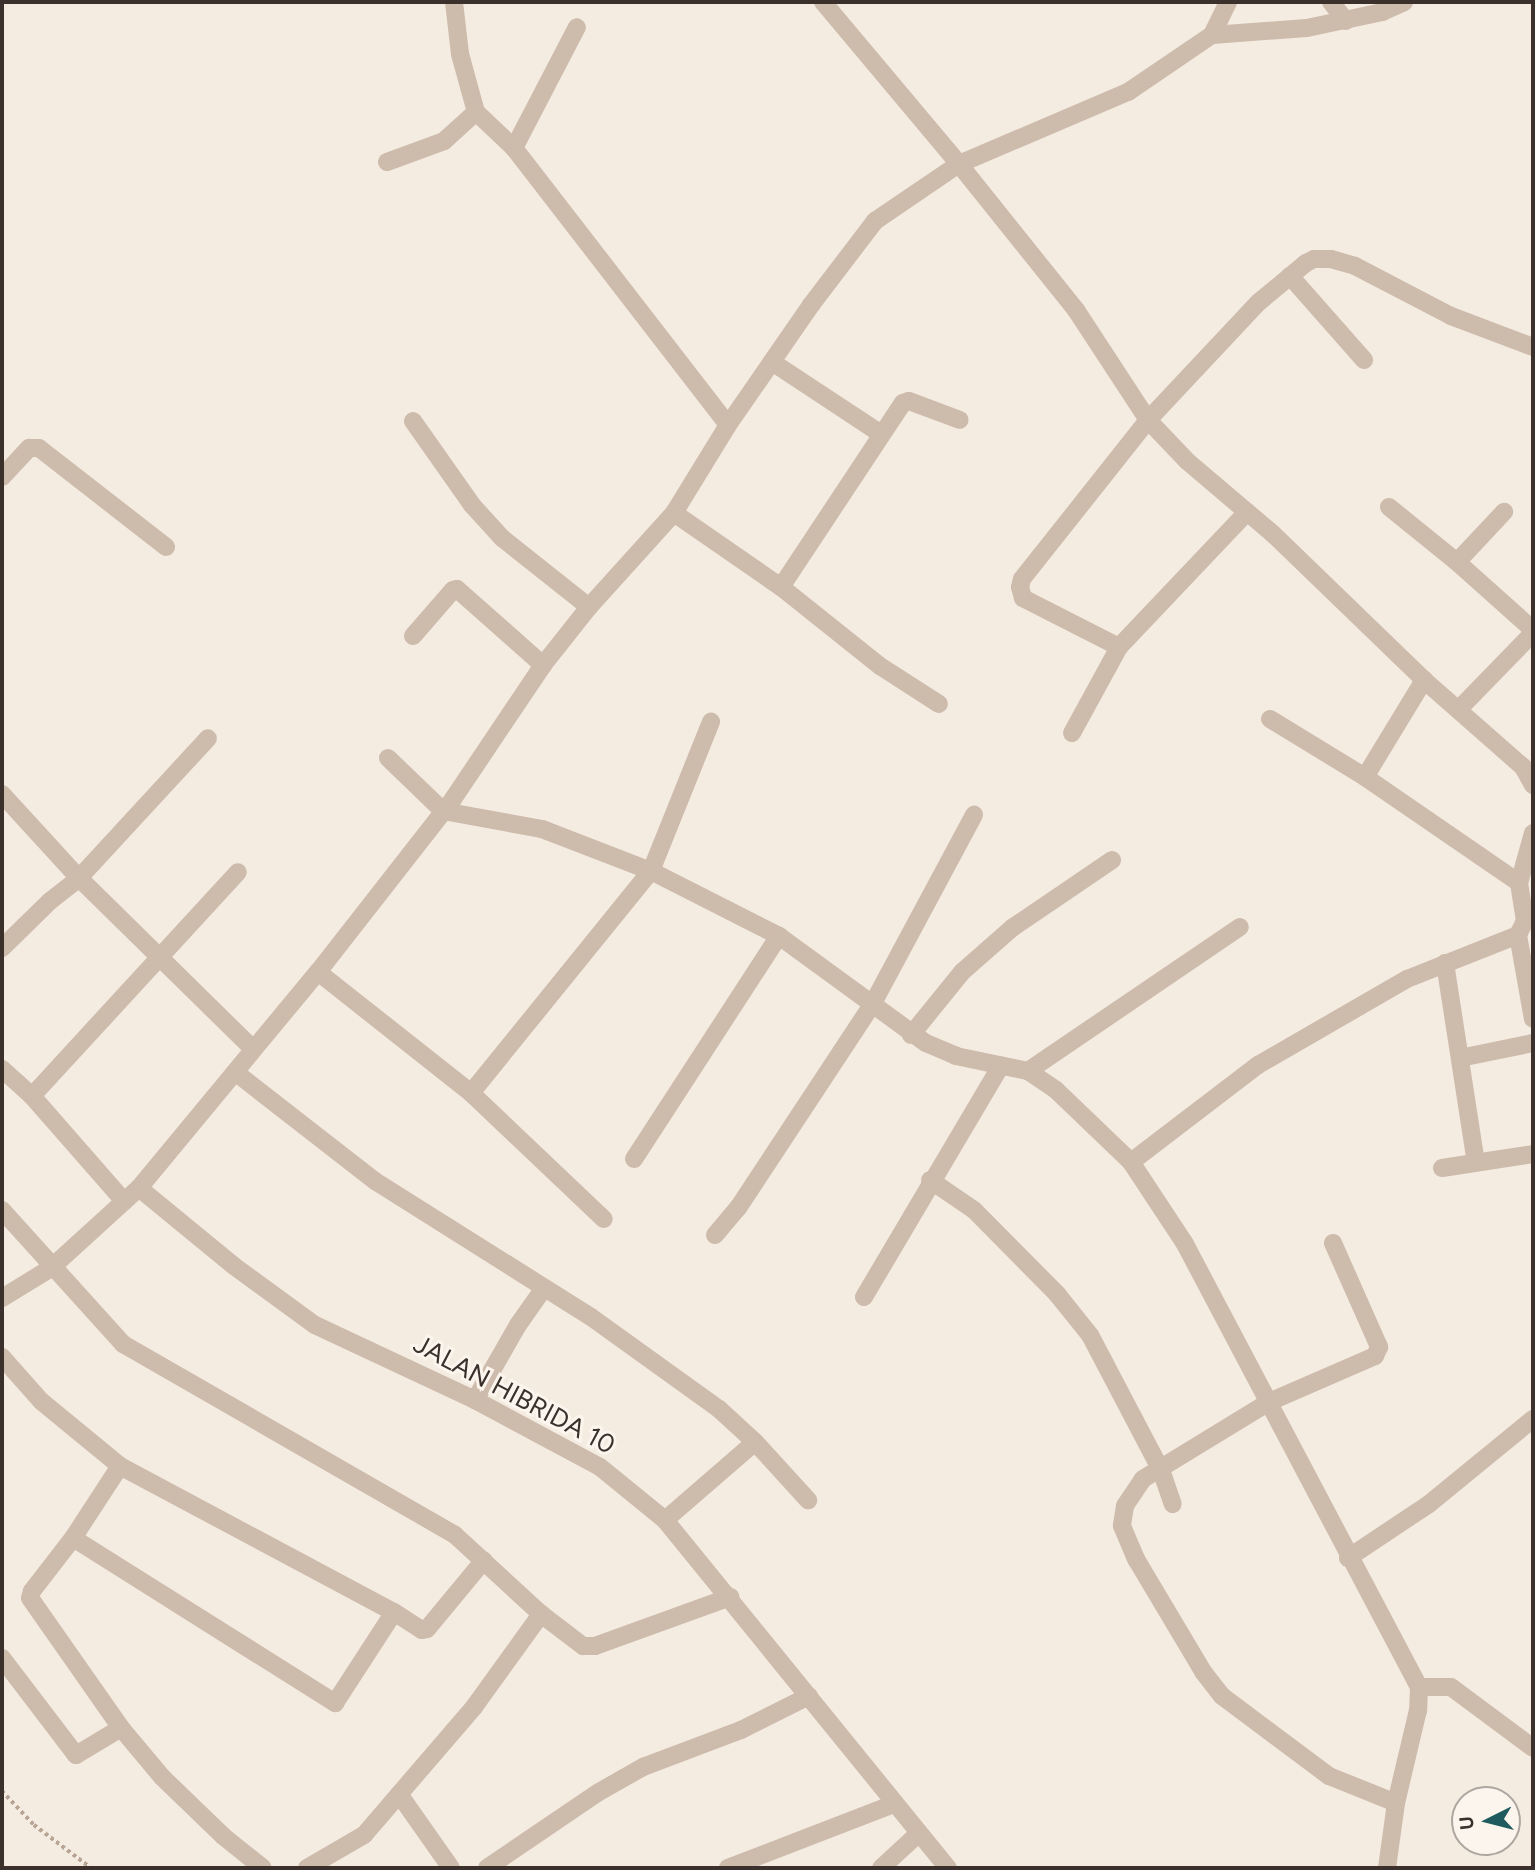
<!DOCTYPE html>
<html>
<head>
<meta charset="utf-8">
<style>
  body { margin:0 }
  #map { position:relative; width:1535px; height:1870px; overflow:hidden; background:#f4ebe1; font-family:Figtree,sans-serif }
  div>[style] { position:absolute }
  .path>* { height:3.5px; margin-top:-1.75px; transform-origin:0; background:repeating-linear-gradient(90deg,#b9a596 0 3.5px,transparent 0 7px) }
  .minor>* { height:18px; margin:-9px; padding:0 9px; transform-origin:9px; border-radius:9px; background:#cdbbac }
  span { translate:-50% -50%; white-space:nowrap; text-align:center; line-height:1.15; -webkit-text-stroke:6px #fbf5ee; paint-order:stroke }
  .street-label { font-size:26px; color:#3b302b }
  .frame { position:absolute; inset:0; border:4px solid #3b302b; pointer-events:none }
  .north { position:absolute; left:1451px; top:1786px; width:70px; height:70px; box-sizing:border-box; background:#fbf5ee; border:2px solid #aea6a0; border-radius:50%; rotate:264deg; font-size:19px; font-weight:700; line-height:28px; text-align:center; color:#3b302b }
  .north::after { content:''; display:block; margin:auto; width:24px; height:32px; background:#1f5a5e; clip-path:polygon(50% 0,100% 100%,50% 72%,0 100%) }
</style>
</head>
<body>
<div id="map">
  <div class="path">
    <i style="left:2px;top:1791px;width:47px;rotate:46.7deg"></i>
    <i style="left:34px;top:1825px;width:71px;rotate:37deg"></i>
  </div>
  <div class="minor">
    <i style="left:454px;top:2px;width:52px;rotate:83.4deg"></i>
    <i style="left:460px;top:54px;width:60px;rotate:74.6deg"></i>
    <i style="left:476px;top:112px;width:52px;rotate:43.5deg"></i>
    <i style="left:514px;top:148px;width:350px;rotate:52.3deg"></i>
    <i style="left:823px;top:2px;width:212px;rotate:50deg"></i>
    <i style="left:959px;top:164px;width:187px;rotate:51.3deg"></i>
    <i style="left:1076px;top:310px;width:131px;rotate:56.8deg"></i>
    <i style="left:1148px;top:420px;width:57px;rotate:46.4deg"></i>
    <i style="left:1187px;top:461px;width:113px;rotate:40.3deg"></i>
    <i style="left:1273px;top:534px;width:210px;rotate:44deg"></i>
    <i style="left:1424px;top:680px;width:132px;rotate:41.3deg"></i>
    <i style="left:1523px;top:767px;width:21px;rotate:61deg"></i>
    <i style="left:1331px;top:2px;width:24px;rotate:52deg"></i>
    <i style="left:1212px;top:35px;width:37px;rotate:-64deg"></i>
    <i style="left:514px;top:148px;width:136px;rotate:-62.5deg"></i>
    <i style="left:387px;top:162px;width:61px;rotate:-20.2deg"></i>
    <i style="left:444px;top:141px;width:43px;rotate:-42.2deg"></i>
    <i style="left:1290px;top:276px;width:112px;rotate:48.6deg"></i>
    <i style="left:772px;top:362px;width:131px;rotate:33.4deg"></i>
    <i style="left:413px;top:421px;width:103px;rotate:54.9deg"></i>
    <i style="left:472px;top:505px;width:45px;rotate:47.7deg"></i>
    <i style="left:502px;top:538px;width:111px;rotate:38.4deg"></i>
    <i style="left:2px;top:477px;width:40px;rotate:-47deg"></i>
    <i style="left:29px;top:448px;width:10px"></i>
    <i style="left:39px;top:448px;width:161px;rotate:37.9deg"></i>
    <i style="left:1389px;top:507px;width:87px;rotate:39deg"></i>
    <i style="left:1457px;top:562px;width:102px;rotate:41.8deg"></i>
    <i style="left:674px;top:513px;width:130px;rotate:34.7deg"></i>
    <i style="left:781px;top:587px;width:127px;rotate:38.6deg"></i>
    <i style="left:880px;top:666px;width:70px;rotate:32.8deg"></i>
    <i style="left:1457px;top:562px;width:69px;rotate:-46.8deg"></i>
    <i style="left:781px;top:587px;width:221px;rotate:-56.5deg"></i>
    <i style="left:903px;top:403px;width:6px;rotate:-18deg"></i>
    <i style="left:909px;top:401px;width:54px;rotate:20.4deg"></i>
    <i style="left:413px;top:636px;width:61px;rotate:-49deg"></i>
    <i style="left:453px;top:590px;width:4px;rotate:-14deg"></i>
    <i style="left:457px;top:589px;width:115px;rotate:41.5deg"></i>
    <i style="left:1119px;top:647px;width:108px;rotate:-153deg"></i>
    <i style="left:1023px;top:598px;width:11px;rotate:-105deg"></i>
    <i style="left:1020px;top:587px;width:8px;rotate:-76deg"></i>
    <i style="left:1022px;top:579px;width:203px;rotate:-51.6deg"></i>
    <i style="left:1148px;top:420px;width:162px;rotate:-46.8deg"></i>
    <i style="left:1259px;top:302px;width:61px;rotate:-39.7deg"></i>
    <i style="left:1306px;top:263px;width:9px;rotate:-27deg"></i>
    <i style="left:1314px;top:259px;width:17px"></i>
    <i style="left:1331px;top:259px;width:25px;rotate:16deg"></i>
    <i style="left:1355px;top:266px;width:108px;rotate:27.5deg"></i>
    <i style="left:1451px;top:316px;width:88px;rotate:20.7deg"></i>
    <i style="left:1459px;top:709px;width:106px;rotate:-45.8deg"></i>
    <i style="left:1270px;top:719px;width:111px;rotate:31.4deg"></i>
    <i style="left:1365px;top:777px;width:187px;rotate:34.5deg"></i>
    <i style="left:1072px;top:733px;width:98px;rotate:-61.3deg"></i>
    <i style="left:1119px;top:647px;width:186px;rotate:-46.5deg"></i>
    <i style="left:388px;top:758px;width:76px;rotate:43.9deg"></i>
    <i style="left:443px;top:811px;width:101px;rotate:10.3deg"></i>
    <i style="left:542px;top:829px;width:117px;rotate:21.1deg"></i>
    <i style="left:651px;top:871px;width:144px;rotate:26.9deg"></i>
    <i style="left:779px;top:936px;width:182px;rotate:36.1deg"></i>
    <i style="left:926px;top:1043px;width:33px;rotate:23deg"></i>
    <i style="left:956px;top:1056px;width:74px;rotate:11.8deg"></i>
    <i style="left:1028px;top:1071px;width:34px;rotate:34deg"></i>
    <i style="left:1056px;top:1090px;width:104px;rotate:43.8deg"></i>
    <i style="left:1131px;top:1162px;width:98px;rotate:56.6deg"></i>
    <i style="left:1185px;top:1244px;width:501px;rotate:62.16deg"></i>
    <i style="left:1419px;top:1687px;width:23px;rotate:92deg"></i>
    <i style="left:1418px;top:1710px;width:96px;rotate:103.3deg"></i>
    <i style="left:1396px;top:1803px;width:66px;rotate:97.9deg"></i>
    <i style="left:1365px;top:777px;width:114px;rotate:-58.7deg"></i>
    <i style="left:2px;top:794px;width:114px;rotate:47.5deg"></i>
    <i style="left:79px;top:878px;width:243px;rotate:44.5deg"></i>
    <i style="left:1533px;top:833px;width:52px;rotate:105.6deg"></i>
    <i style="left:1519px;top:883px;width:38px;rotate:81deg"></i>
    <i style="left:1525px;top:921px;width:16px;rotate:117deg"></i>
    <i style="left:1518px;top:935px;width:85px;rotate:79.9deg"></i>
    <i style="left:2px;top:948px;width:67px;rotate:-44.4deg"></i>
    <i style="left:50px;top:901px;width:37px;rotate:-38deg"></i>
    <i style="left:79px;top:878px;width:190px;rotate:-47.3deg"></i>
    <i style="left:1445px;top:963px;width:202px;rotate:81.2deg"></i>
    <i style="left:318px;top:972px;width:195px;rotate:38.3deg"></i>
    <i style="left:471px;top:1093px;width:183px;rotate:43.5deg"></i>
    <i style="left:911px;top:1035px;width:81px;rotate:-51deg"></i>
    <i style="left:962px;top:972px;width:67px;rotate:-41.3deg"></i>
    <i style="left:1012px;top:928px;width:121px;rotate:-34.2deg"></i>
    <i style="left:1460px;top:1058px;width:75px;rotate:-11.6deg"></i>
    <i style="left:2px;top:1069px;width:40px;rotate:42deg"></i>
    <i style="left:32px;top:1096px;width:140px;rotate:48.8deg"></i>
    <i style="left:1028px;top:1071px;width:256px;rotate:-34.2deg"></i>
    <i style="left:235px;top:1072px;width:177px;rotate:37.9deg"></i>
    <i style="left:375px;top:1181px;width:255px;rotate:32.2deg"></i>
    <i style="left:591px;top:1317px;width:158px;rotate:35.7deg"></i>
    <i style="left:719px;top:1409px;width:49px;rotate:42.5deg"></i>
    <i style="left:755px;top:1442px;width:79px;rotate:47.6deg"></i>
    <i style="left:471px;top:1093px;width:286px;rotate:-51deg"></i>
    <i style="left:651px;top:871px;width:161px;rotate:-68.1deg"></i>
    <i style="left:32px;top:1096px;width:304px;rotate:-47.4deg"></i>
    <i style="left:634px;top:1159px;width:266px;rotate:-57deg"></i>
    <i style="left:1131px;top:1162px;width:160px;rotate:-37.4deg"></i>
    <i style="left:1258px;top:1065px;width:172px;rotate:-30deg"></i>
    <i style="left:1407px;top:979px;width:119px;rotate:-21.6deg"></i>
    <i style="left:1442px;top:1168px;width:92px;rotate:-8.7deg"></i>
    <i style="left:930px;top:1180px;width:53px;rotate:34.3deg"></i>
    <i style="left:974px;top:1210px;width:118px;rotate:45.3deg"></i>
    <i style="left:1057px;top:1294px;width:53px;rotate:51.2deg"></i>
    <i style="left:1090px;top:1335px;width:153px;rotate:62.3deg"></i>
    <i style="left:1161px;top:1470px;width:36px;rotate:71deg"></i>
    <i style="left:139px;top:1188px;width:123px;rotate:39.4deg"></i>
    <i style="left:234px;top:1266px;width:100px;rotate:36.1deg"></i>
    <i style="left:315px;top:1325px;width:177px;rotate:25.1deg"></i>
    <i style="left:475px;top:1400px;width:142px;rotate:28.2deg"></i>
    <i style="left:600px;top:1467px;width:84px;rotate:39.2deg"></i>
    <i style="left:665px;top:1520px;width:449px;rotate:50.9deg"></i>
    <i style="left:2px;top:1210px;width:181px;rotate:47.9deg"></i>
    <i style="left:123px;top:1344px;width:383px;rotate:29.9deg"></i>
    <i style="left:455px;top:1535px;width:117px;rotate:42.6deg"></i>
    <i style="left:541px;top:1614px;width:53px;rotate:37.3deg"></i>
    <i style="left:583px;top:1646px;width:12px"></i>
    <i style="left:595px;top:1646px;width:144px;rotate:-19.9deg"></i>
    <i style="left:715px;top:1235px;width:35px;rotate:-50deg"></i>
    <i style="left:738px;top:1208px;width:243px;rotate:-56.6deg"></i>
    <i style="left:872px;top:1005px;width:216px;rotate:-61.8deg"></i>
    <i style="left:1333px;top:1243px;width:114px;rotate:66.1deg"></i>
    <i style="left:1379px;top:1347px;width:10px;rotate:114deg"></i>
    <i style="left:1375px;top:1356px;width:116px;rotate:156.5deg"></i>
    <i style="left:1269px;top:1402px;width:148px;rotate:148.6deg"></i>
    <i style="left:1143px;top:1479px;width:32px;rotate:124deg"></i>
    <i style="left:1125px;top:1506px;width:20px;rotate:99deg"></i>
    <i style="left:1122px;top:1526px;width:36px;rotate:67deg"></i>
    <i style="left:1136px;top:1559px;width:133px;rotate:59.2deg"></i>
    <i style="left:1204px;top:1673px;width:29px;rotate:52deg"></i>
    <i style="left:1222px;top:1696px;width:134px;rotate:36.8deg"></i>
    <i style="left:1329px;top:1776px;width:72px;rotate:21.9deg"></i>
    <i style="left:864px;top:1297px;width:269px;rotate:-59.4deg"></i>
    <i style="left:2px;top:1298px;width:57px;rotate:-31.5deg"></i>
    <i style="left:51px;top:1268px;width:119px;rotate:-42.3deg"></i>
    <i style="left:139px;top:1188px;width:281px;rotate:-50.4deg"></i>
    <i style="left:318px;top:972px;width:219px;rotate:-52deg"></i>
    <i style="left:453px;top:799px;width:161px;rotate:-56.1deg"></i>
    <i style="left:543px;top:665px;width:74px;rotate:-51.6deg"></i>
    <i style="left:589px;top:607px;width:127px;rotate:-47.9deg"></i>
    <i style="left:674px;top:513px;width:103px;rotate:-58.5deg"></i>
    <i style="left:728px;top:425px;width:146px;rotate:-55.3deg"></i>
    <i style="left:811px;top:305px;width:106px;rotate:-52.7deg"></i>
    <i style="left:875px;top:221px;width:102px;rotate:-34.2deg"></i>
    <i style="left:959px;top:164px;width:184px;rotate:-23.1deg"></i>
    <i style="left:1128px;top:92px;width:102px;rotate:-34.2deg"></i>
    <i style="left:1212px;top:35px;width:95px;rotate:-4.2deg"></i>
    <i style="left:1307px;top:28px;width:77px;rotate:-12deg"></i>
    <i style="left:1382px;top:12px;width:24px;rotate:-24deg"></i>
    <i style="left:2px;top:1357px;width:59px;rotate:48.4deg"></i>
    <i style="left:41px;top:1401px;width:102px;rotate:39.4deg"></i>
    <i style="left:120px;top:1466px;width:310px;rotate:28.1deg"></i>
    <i style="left:475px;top:1400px;width:86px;rotate:-60.2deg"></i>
    <i style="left:518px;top:1325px;width:45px;rotate:-54.9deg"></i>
    <i style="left:120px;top:1466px;width:86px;rotate:123.1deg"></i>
    <i style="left:73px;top:1538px;width:67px;rotate:127.7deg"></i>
    <i style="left:32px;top:1591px;width:7px;rotate:106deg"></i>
    <i style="left:30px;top:1598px;width:159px;rotate:55deg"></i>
    <i style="left:121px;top:1728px;width:64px;rotate:50.1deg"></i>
    <i style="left:162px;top:1777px;width:85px;rotate:44deg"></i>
    <i style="left:223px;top:1836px;width:51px;rotate:38.7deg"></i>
    <i style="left:665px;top:1520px;width:119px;rotate:-40.9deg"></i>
    <i style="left:73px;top:1538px;width:310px;rotate:32.2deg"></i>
    <i style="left:335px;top:1703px;width:108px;rotate:-57deg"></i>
    <i style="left:394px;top:1612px;width:33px;rotate:33deg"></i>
    <i style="left:422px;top:1630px;width:5px;rotate:-11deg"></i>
    <i style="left:427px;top:1629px;width:89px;rotate:-50.4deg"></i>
    <i style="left:1348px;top:1558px;width:97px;rotate:-33.7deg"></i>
    <i style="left:1429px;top:1504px;width:134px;rotate:-39.3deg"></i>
    <i style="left:2px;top:1658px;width:122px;rotate:52.7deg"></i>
    <i style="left:76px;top:1755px;width:52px;rotate:-31deg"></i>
    <i style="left:1419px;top:1687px;width:32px"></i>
    <i style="left:1451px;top:1687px;width:102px;rotate:36.6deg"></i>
    <i style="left:399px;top:1794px;width:90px;rotate:54.9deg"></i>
    <i style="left:307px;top:1868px;width:66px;rotate:-30.1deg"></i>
    <i style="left:364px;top:1835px;width:169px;rotate:-49.3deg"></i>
    <i style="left:474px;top:1707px;width:115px;rotate:-54.2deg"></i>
    <i style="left:487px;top:1868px;width:135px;rotate:-34.2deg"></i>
    <i style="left:599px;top:1792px;width:51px;rotate:-29.6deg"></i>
    <i style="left:643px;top:1767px;width:105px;rotate:-20.7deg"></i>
    <i style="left:741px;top:1730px;width:76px;rotate:-26.6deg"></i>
    <i style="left:728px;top:1868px;width:178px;rotate:-21.1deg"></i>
    <i style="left:881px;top:1868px;width:50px;rotate:-42.6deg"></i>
  </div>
  <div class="street-label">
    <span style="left:514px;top:1395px;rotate:28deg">JALAN HIBRIDA 10</span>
  </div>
  <div class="frame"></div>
  <div class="north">U</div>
</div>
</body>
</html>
